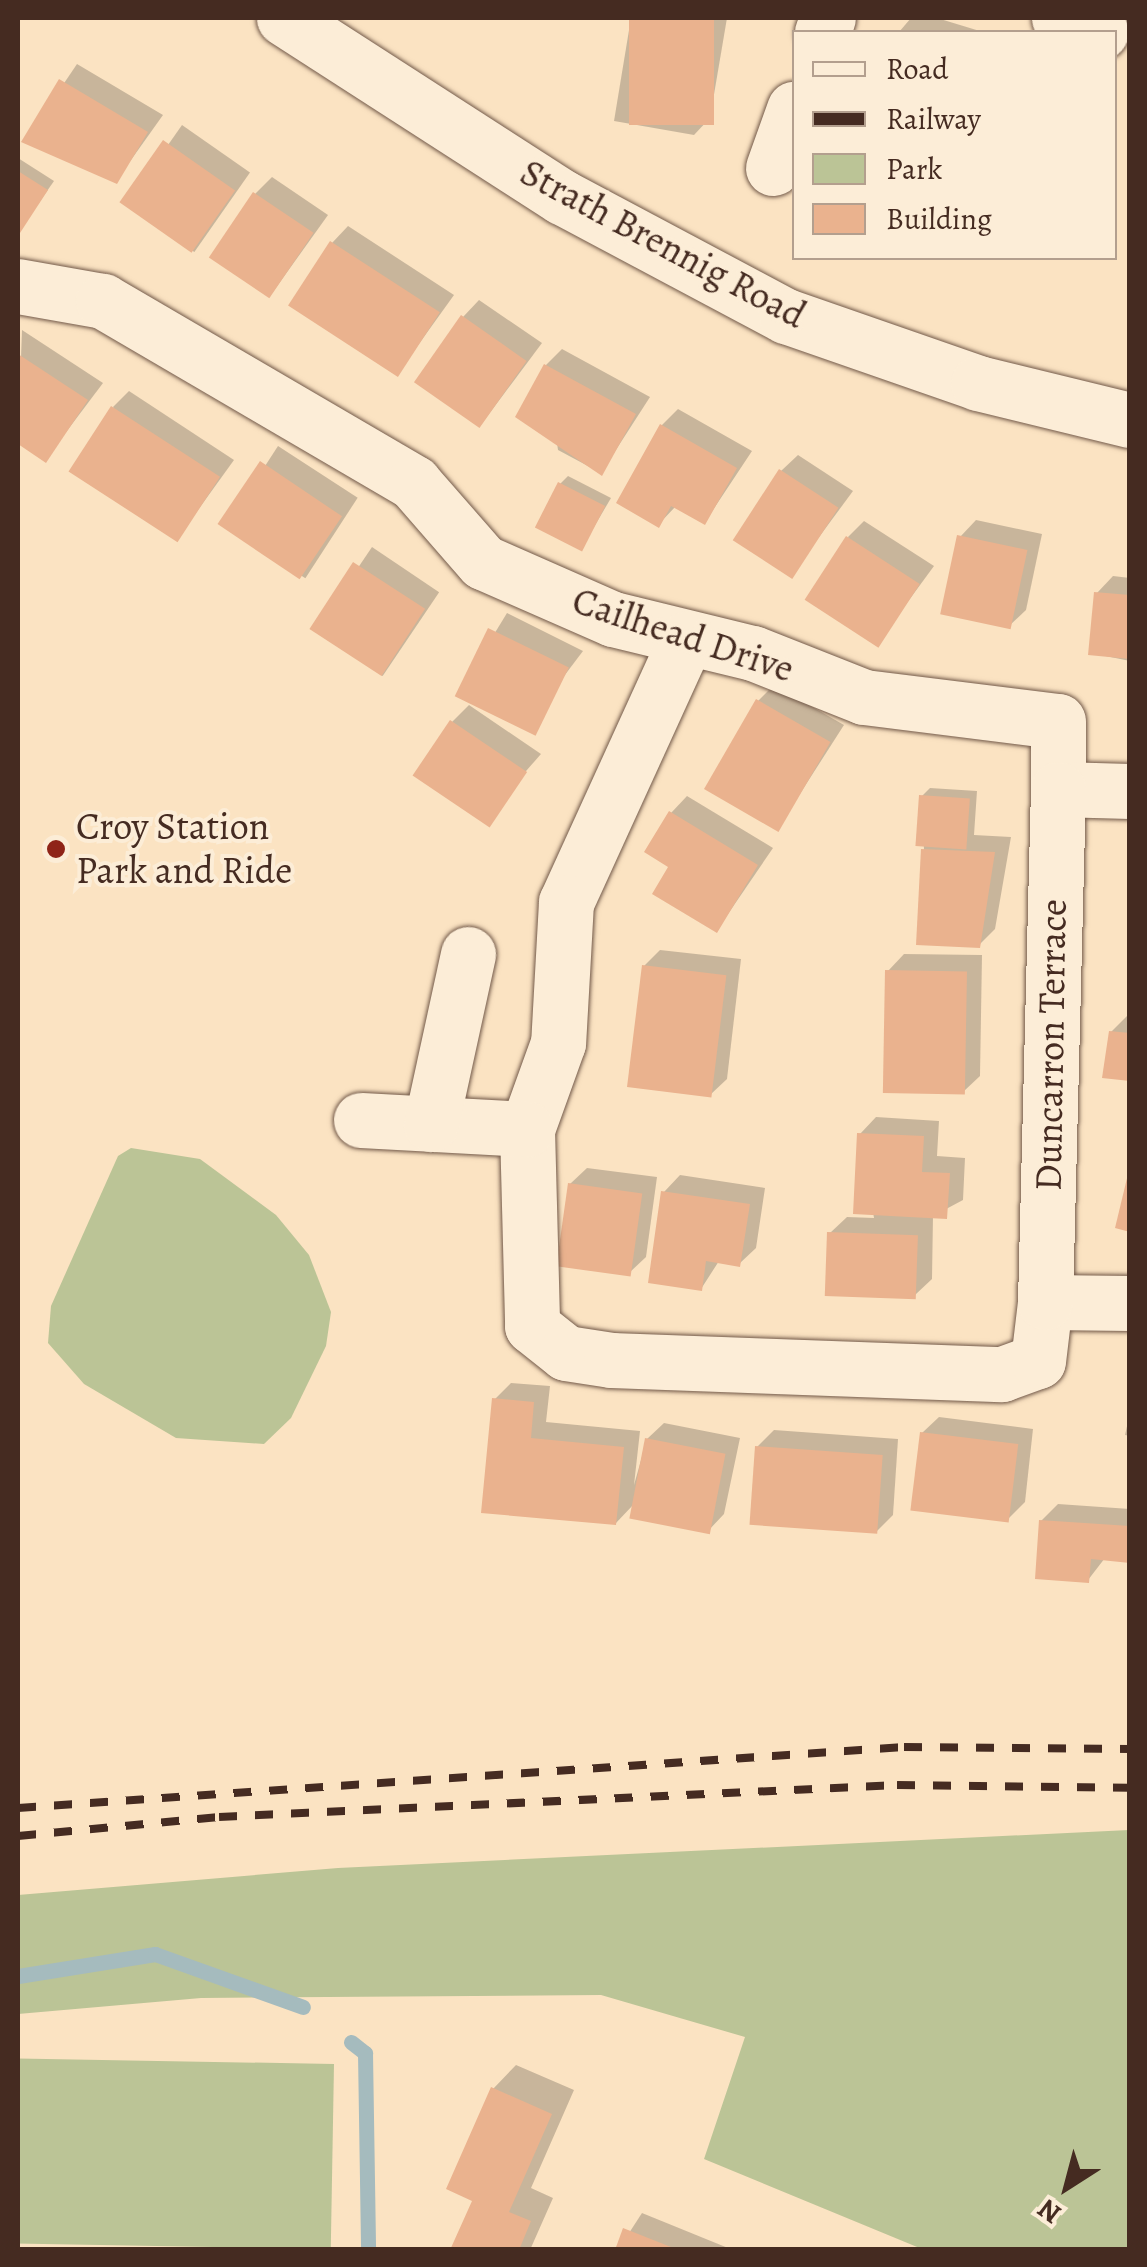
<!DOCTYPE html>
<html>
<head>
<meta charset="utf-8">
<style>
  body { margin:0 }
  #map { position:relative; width:1147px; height:2267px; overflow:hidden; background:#fbe3c2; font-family:Alegreya,serif }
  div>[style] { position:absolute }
  .green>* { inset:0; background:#bbc496; transform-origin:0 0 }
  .shadow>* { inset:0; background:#0003; transform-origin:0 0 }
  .stream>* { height:15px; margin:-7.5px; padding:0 7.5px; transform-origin:7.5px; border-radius:7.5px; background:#a5bbbe }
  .building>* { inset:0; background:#eab28e; transform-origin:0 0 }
  .roads { filter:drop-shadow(0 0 2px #725949) drop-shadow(0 0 2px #725949) }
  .minor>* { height:55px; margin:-27.5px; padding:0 27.5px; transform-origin:27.5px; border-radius:27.5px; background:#fcedd7 }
  .rail>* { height:8px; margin-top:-4px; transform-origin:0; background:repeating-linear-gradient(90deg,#452b21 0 18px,transparent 0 36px) }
  .dots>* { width:28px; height:28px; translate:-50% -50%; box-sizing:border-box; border:5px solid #fcedd7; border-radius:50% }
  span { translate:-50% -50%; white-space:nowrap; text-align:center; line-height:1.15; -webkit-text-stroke:8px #fcedd7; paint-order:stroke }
  .street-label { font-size:38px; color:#452b21 }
  .poi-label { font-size:38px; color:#452b21 }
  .left { translate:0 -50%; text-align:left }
  .frame { position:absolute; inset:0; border:20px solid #452b21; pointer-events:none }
  .legend { position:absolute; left:792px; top:30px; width:325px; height:230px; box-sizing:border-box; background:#fcedd7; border:2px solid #b39f8e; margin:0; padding:12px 18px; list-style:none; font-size:30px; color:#452b21 }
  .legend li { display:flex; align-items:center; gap:20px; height:50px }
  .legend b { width:50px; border:2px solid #b39f8e }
  .north { position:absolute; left:1017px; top:2137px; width:100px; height:100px; -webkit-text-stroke:8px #fcedd7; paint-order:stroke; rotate:216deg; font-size:28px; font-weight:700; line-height:40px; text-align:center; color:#452b21 }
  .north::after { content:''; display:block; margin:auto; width:35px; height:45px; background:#452b21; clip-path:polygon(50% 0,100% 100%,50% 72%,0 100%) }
</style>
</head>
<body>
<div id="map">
  <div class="green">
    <i style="clip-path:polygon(131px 1148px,200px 1159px,276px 1215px,309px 1255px,331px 1312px,326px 1346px,291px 1418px,264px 1444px,176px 1438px,84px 1384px,48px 1343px,51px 1306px,118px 1156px)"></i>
    <i style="clip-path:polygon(1129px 1830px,1129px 2249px,922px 2249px,704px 2159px,745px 2037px,601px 1995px,201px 1998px,18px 2014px,18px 1895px,338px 1868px)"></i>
    <i style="left:334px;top:2064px;width:185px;height:316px;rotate:91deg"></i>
  </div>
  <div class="shadow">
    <i style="clip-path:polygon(631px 18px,727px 18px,710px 118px,694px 135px,614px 121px)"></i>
    <i style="clip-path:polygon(911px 18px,937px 18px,983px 32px,899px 32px)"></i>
    <i style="clip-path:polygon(77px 64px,163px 115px,116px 181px,25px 141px)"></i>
    <i style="left:182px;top:125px;width:83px;height:97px;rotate:35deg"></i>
    <i style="clip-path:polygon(18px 158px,54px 181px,20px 230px,18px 228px)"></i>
    <i style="clip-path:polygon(272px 177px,328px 215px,270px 296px,255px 194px)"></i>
    <i style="clip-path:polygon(348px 226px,454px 295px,398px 373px,332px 243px)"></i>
    <i style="clip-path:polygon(479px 300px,542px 343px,480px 426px,463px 317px)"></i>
    <i style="clip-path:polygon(22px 330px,103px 383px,45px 460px,18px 441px)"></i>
    <i style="clip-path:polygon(562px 349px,650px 397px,601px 473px,558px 450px,546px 365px)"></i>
    <i style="clip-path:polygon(129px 391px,234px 460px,177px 539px,113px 407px)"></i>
    <i style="clip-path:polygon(678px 409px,752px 451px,705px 522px,676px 506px,658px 525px,662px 425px)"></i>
    <i style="left:278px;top:446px;width:95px;height:96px;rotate:33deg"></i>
    <i style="clip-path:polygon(798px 455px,853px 491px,791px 575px,781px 471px)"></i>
    <i style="clip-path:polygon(568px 476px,611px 498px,581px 549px,560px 484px)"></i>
    <i style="clip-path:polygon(976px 520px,1042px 534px,1026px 610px,1009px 626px,960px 537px)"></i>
    <i style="clip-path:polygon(864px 521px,934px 566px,876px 645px,848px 537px)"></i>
    <i style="left:372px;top:547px;width:81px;height:101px;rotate:34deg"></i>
    <i style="clip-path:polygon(1113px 576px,1130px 578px,1130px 661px,1091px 653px,1097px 593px)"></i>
    <i style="clip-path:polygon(507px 613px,583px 651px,524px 729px,457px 695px)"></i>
    <i style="clip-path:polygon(774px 685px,844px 725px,778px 828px,758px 701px)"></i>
    <i style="clip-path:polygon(469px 705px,541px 754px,498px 803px,452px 722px)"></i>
    <i style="clip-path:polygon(930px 788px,977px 791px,974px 835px,1011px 837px,995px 929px,979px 945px,924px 850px,922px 796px)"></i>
    <i style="clip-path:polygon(687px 796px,773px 848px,717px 930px,672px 866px,671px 813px)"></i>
    <i style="clip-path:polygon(660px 950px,741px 959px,727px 1079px,710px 1095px,644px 966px)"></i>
    <i style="clip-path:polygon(904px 954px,982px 955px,980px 1076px,963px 1092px,888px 971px)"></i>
    <i style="clip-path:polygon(1128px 1015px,1130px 1015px,1130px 1078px,1111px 1032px)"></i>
    <i style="clip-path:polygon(876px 1117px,939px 1121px,937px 1156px,965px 1158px,963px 1200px,933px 1216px,932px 1279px,915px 1295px,830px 1233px,847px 1217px,874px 1218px,860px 1134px)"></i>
    <i style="clip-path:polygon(587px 1168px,657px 1177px,646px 1257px,629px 1273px,570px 1184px)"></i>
    <i style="clip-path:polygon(680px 1175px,765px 1188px,756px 1248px,739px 1264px,719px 1261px,701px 1289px,664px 1192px)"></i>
    <i style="clip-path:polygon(511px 1383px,550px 1386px,546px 1422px,640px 1431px,634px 1485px,647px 1439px,664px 1423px,740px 1438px,724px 1514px,708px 1531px,634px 1504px,616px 1523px,484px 1511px,495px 1399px)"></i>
    <i style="clip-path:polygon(1130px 1413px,1130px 1436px,1125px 1435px)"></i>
    <i style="clip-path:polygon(939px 1417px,1033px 1429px,1025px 1502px,1008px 1519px,922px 1433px)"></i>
    <i style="clip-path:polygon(774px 1430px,898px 1439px,893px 1515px,877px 1531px,757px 1447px)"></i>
    <i style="clip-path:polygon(1058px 1504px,1130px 1509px,1130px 1560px,1105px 1558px,1088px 1580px,1041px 1521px)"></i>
    <i style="clip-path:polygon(516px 2065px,574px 2090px,531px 2188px,553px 2198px,530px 2250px,453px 2250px,475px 2199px,493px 2089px)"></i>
    <i style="clip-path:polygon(642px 2213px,733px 2250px,618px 2250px)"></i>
  </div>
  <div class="stream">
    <i style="left:18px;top:1976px;width:139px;rotate:-9.1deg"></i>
    <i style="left:155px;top:1954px;width:157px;rotate:19.7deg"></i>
    <i style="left:351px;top:2042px;width:18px;rotate:38deg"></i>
    <i style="left:365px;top:2053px;width:197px;rotate:89.1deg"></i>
  </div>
  <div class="building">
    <i style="left:629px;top:18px;width:85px;height:107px"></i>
    <i style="clip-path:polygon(59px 79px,148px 132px,117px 184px,21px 142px)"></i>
    <i style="left:163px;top:140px;width:88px;height:76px;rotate:35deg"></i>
    <i style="clip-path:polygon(18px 171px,48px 190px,20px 233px,18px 231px)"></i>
    <i style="left:253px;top:192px;width:73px;height:79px;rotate:34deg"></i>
    <i style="left:330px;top:241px;width:131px;height:77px;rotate:33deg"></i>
    <i style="left:461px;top:315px;width:80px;height:82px;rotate:35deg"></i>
    <i style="clip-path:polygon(18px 354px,88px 400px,46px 463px,18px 444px)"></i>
    <i style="clip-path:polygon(544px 364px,636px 414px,602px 476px,515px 417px)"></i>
    <i style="left:111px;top:406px;width:130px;height:78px;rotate:33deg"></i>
    <i style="clip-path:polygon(660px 424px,737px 468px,705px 525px,671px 506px,659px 528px,616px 503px)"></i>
    <i style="left:260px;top:461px;width:99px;height:76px;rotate:34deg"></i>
    <i style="left:779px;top:469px;width:71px;height:85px;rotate:33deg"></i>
    <i style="left:558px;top:482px;width:53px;height:51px;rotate:27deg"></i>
    <i style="left:957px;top:535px;width:72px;height:81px;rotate:12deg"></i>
    <i style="left:846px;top:536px;width:88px;height:76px;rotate:33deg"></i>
    <i style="left:353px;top:562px;width:86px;height:80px;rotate:33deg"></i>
    <i style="clip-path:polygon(1094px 592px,1130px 595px,1130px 659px,1088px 655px)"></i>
    <i style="left:488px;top:628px;width:90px;height:76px;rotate:26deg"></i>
    <i style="left:756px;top:699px;width:86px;height:104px;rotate:30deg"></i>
    <i style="left:450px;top:720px;width:93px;height:67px;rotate:34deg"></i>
    <i style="left:919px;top:795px;width:51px;height:51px;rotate:4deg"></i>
    <i style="clip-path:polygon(669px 811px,758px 865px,717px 933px,652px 894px,668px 867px,644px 852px)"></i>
    <i style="clip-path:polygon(921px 849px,995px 852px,980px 948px,916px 945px)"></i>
    <i style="left:642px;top:965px;width:85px;height:123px;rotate:7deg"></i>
    <i style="left:885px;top:970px;width:82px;height:123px;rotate:1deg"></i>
    <i style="clip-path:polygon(1109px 1031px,1130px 1033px,1130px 1081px,1102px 1078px)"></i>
    <i style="clip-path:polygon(857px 1133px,924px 1136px,922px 1172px,950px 1173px,947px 1219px,853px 1214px)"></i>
    <i style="clip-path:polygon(1128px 1174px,1130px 1174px,1130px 1232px,1115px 1228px)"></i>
    <i style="left:568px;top:1183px;width:75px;height:84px;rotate:8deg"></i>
    <i style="clip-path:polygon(661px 1191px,750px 1204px,740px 1267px,706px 1261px,702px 1291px,648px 1283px)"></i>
    <i style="left:827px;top:1232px;width:91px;height:64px;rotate:2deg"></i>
    <i style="clip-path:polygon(492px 1398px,534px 1402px,531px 1438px,624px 1447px,616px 1525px,481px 1513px)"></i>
    <i style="left:920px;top:1432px;width:99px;height:79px;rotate:7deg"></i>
    <i style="left:645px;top:1438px;width:82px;height:82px;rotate:11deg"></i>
    <i style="left:755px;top:1446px;width:128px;height:79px;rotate:4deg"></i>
    <i style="clip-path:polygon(1039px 1520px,1130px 1526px,1130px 1563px,1091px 1559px,1089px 1583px,1035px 1579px)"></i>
    <i style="clip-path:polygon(491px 2087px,552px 2114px,509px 2212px,531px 2221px,519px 2250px,450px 2250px,472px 2201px,446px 2189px)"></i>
    <i style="clip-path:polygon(623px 2228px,676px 2249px,676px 2250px,615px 2250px)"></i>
  </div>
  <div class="roads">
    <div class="minor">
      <i style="left:284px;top:18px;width:331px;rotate:32.8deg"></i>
      <i style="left:562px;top:197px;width:254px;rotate:28deg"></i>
      <i style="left:786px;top:316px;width:203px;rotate:19.2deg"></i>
      <i style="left:978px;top:383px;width:156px;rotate:13.7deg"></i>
      <i style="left:1059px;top:18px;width:44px;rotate:18.4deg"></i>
      <i style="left:822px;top:32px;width:15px;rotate:-67deg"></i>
      <i style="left:773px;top:168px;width:63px;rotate:-70.4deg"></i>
      <i style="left:18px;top:286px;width:86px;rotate:10deg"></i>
      <i style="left:103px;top:301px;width:360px;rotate:30.3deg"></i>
      <i style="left:414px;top:483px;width:105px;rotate:48.9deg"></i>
      <i style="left:483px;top:562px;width:142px;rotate:23.7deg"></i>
      <i style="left:613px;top:619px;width:144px;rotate:13.7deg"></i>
      <i style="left:753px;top:653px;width:119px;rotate:21.6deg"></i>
      <i style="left:864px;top:697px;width:195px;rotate:7.1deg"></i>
      <i style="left:1058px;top:721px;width:68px;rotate:90deg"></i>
      <i style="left:1058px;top:789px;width:72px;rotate:1.6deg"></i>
      <i style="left:686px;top:639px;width:289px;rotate:114.5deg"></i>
      <i style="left:566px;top:902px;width:141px;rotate:93.2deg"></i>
      <i style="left:558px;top:1043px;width:91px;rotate:109.8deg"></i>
      <i style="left:527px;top:1129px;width:197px;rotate:88.5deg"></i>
      <i style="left:532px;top:1326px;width:43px;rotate:38.5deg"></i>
      <i style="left:566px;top:1353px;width:46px;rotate:8.8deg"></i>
      <i style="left:611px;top:1360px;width:391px;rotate:2.1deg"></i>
      <i style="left:1002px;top:1374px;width:38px;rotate:-20deg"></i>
      <i style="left:1038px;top:1361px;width:59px;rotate:-83.2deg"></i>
      <i style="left:1045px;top:1302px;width:85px;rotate:0.7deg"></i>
      <i style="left:361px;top:1120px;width:166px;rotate:3.1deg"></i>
      <i style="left:431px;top:1124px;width:174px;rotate:-77.7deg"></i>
      <i style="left:1045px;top:1302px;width:513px;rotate:-88.55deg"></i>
    </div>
  </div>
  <div class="rail">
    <i style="left:18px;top:1808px;width:888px;rotate:-3.94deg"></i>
    <i style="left:904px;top:1747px;width:226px;rotate:0.5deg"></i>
    <i style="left:18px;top:1836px;width:202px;rotate:-5.4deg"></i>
    <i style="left:219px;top:1817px;width:679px;rotate:-2.7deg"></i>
    <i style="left:897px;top:1785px;width:233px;rotate:0.7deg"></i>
  </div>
  <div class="dots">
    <i style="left:56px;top:849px;background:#8f2418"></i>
  </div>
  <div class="street-label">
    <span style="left:663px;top:244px;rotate:28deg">Strath Brennig Road</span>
    <span style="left:683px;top:635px;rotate:18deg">Cailhead Drive</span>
    <span style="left:1051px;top:1045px;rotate:-89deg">Duncarron Terrace</span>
  </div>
  <div class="poi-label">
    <span class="left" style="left:76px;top:849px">Croy Station<br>Park and Ride</span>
  </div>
  <div class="frame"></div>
  <ul class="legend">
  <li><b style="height:12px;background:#fcedd7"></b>Road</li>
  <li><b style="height:12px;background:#452b21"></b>Railway</li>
  <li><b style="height:28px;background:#bbc496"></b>Park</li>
  <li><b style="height:28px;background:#eab28e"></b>Building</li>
  </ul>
  <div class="north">N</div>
</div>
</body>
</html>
